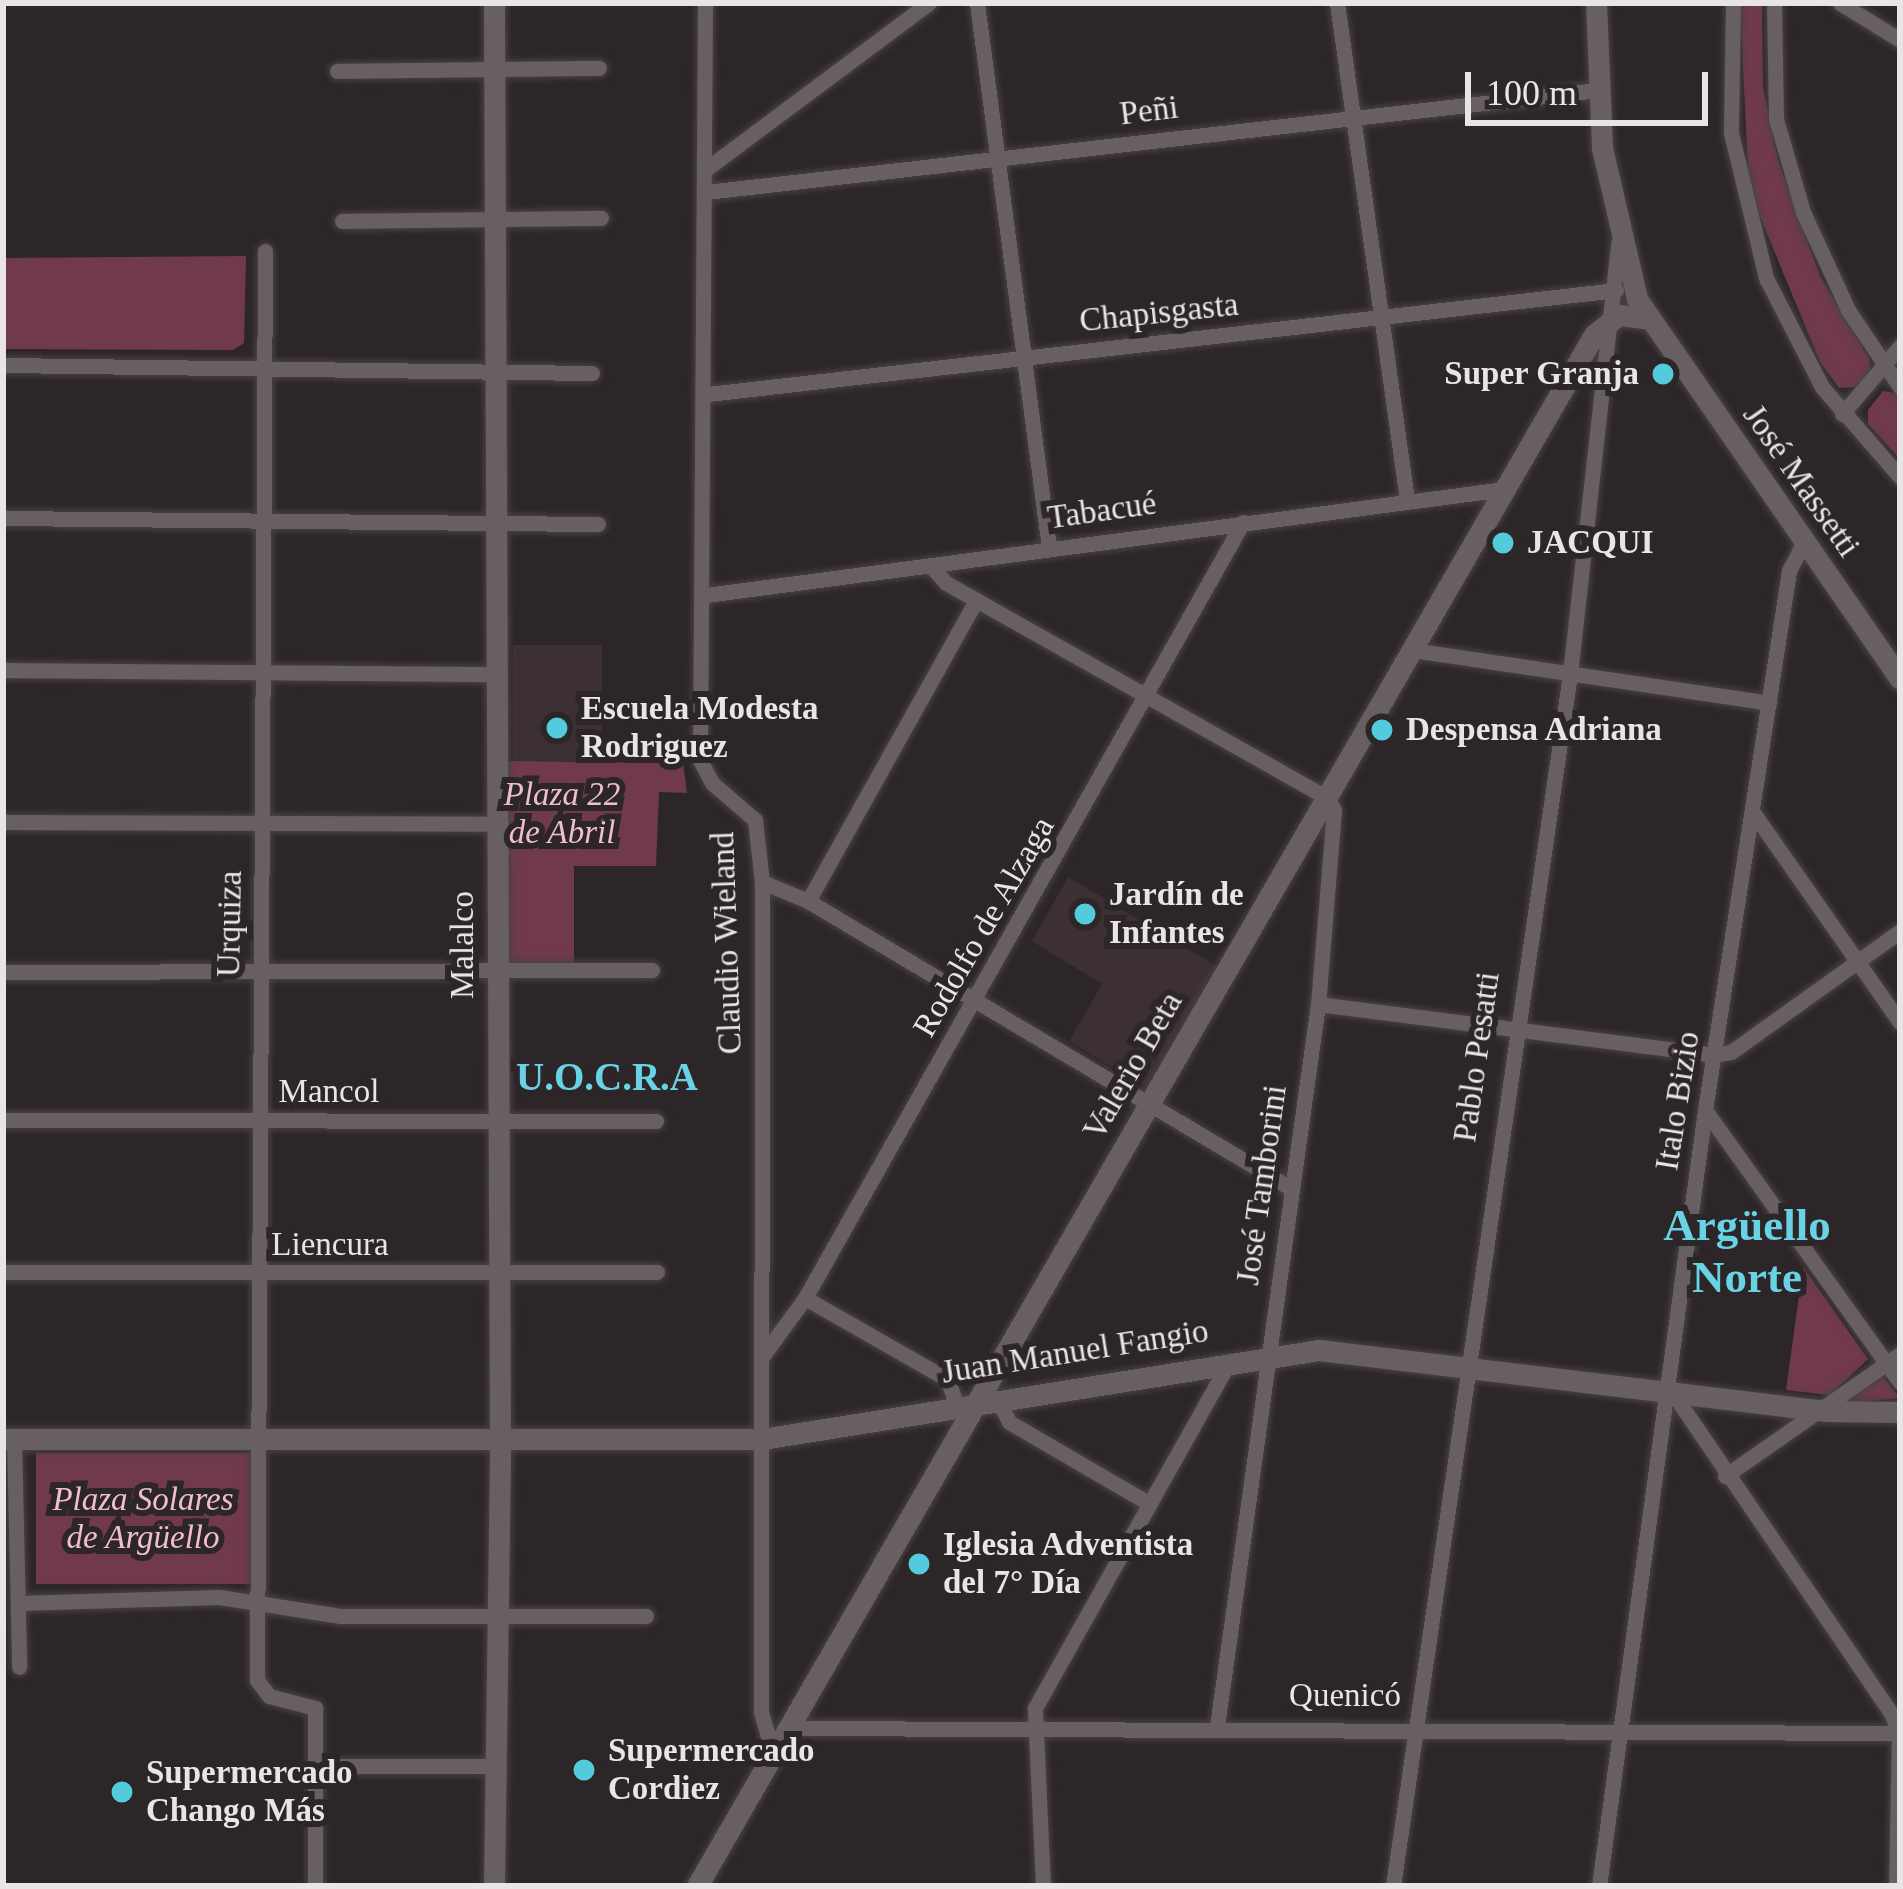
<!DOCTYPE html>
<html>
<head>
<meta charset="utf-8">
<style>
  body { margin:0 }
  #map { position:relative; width:1903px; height:1889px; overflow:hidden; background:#2d2628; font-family:Georgia,serif }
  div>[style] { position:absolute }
  .built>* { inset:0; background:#3d3033; transform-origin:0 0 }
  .green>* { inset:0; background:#713a4c; transform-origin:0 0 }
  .roads { filter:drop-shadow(0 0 3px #484243) drop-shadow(0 0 3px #484243) }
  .minor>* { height:15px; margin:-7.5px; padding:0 7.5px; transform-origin:7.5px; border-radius:7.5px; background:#685f62 }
  .secondary>* { height:21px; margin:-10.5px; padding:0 10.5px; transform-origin:10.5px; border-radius:10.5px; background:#685f62 }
  .dots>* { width:33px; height:33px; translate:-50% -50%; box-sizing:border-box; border:6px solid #2d2628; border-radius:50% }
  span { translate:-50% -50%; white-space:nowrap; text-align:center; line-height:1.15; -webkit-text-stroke:12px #2d2628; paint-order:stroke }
  .street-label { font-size:33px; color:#e9e4e5 }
  .poi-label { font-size:33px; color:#e9e4e5; font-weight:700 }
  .right { translate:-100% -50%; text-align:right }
  .left { translate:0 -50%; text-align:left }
  .park-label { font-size:33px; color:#f1becc; font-style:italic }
  .quarter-label { font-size:39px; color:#69d2e4; font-weight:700 }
  .district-label { font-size:45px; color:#69d2e4; font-weight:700 }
  .frame { position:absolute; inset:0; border:6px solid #e9e4e5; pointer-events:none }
  .scale { position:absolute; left:1465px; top:72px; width:243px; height:54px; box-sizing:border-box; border:6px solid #e9e4e5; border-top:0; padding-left:15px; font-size:36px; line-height:42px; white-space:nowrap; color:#e9e4e5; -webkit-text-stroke:9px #2d2628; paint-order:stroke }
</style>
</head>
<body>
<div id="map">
  <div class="built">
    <i style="left:513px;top:645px;width:89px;height:116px"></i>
    <i style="clip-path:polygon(1068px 877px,1218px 967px,1148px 1088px,1069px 1041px,1102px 984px,1032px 941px)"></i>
  </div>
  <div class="green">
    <i style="clip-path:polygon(1740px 3px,1762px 3px,1763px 87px,1778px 160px,1820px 276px,1869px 358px,1871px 371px,1857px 387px,1839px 388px,1820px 362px,1749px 190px)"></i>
    <i style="clip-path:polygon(246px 256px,244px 343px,233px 350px,3px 349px,3px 258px)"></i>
    <i style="clip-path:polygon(1883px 391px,1900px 394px,1900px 459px,1868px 424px,1868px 410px)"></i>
    <i style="clip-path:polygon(506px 761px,683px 763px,687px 793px,659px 792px,656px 866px,574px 866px,574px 967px,506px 965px)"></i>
    <i style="clip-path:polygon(1803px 1267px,1868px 1359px,1830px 1395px,1786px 1390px)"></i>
    <i style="clip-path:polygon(1881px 1374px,1900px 1398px,1841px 1404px)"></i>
    <i style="left:36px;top:1453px;width:216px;height:131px"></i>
  </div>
  <div class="roads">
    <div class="minor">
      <i style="left:705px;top:3px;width:757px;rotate:90.38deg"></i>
      <i style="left:700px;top:760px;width:26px;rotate:62deg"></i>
      <i style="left:712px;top:783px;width:57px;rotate:40.7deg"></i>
      <i style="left:755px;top:820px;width:62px;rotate:83.6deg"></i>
      <i style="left:762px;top:882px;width:830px;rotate:90.07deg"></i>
      <i style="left:761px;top:1712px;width:47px;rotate:73.9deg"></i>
      <i style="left:977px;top:3px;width:550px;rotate:82.47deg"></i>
      <i style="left:1337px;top:3px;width:502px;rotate:81.98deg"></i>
      <i style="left:1733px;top:3px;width:130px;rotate:90.9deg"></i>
      <i style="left:1731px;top:133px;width:149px;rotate:76.4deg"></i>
      <i style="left:1766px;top:278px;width:123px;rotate:62.8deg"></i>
      <i style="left:1822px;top:387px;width:119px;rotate:49.1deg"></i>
      <i style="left:1774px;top:3px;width:116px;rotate:89deg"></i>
      <i style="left:1776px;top:119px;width:97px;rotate:73.8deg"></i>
      <i style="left:1803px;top:212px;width:108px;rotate:65.3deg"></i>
      <i style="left:1848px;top:310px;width:93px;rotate:56deg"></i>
      <i style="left:1840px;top:3px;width:70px;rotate:31.7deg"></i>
      <i style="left:337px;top:71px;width:262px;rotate:-0.7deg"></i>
      <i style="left:706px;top:169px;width:278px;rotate:-36.7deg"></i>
      <i style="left:706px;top:192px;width:899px;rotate:-6.52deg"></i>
      <i style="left:342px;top:221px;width:259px;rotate:-0.7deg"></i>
      <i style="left:265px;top:251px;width:1429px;rotate:90.32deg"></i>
      <i style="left:257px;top:1680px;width:20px;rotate:53deg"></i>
      <i style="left:269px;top:1696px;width:48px;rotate:14.6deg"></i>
      <i style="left:315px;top:1708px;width:178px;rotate:90deg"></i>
      <i style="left:3px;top:365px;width:589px;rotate:0.78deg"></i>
      <i style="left:708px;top:394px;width:914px;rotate:-6.53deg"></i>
      <i style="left:1842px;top:414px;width:89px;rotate:-49.5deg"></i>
      <i style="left:3px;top:518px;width:595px;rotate:0.58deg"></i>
      <i style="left:931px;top:566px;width:23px;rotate:49deg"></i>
      <i style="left:946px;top:583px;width:436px;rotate:29.4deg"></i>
      <i style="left:1326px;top:797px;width:15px;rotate:58deg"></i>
      <i style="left:1334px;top:810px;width:195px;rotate:94.7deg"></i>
      <i style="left:1318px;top:1004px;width:729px;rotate:97.96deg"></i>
      <i style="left:706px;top:595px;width:806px;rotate:-7.56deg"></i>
      <i style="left:1412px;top:650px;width:361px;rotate:8.4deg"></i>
      <i style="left:3px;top:670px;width:492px;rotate:0.5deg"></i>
      <i style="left:1752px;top:811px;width:258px;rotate:55deg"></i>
      <i style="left:3px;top:822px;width:493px;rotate:0.2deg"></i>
      <i style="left:762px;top:882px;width:50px;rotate:22.4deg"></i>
      <i style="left:808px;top:901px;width:563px;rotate:30.75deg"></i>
      <i style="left:808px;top:901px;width:345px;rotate:-60.8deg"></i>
      <i style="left:3px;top:972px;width:649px;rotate:-0.18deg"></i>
      <i style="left:1318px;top:1004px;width:400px;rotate:7.3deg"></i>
      <i style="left:1715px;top:1055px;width:16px;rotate:-11deg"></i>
      <i style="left:1731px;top:1052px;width:208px;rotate:-35.6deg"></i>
      <i style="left:1705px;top:1110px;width:335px;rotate:54.4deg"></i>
      <i style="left:3px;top:1120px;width:653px;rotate:0.09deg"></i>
      <i style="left:3px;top:1272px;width:654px"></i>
      <i style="left:805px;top:1298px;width:163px;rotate:29.7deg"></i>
      <i style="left:947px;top:1379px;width:26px;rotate:69deg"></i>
      <i style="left:764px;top:1354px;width:69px;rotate:-53.8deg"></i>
      <i style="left:805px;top:1298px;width:891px;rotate:-60.56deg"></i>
      <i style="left:1670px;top:1389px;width:394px;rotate:55.7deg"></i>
      <i style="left:1892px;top:1715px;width:19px;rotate:69deg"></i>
      <i style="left:1899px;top:1733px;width:153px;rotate:91.1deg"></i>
      <i style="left:997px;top:1398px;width:27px;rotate:63deg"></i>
      <i style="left:1009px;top:1422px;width:163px;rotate:30.2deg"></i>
      <i style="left:14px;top:1439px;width:228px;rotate:88.7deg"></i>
      <i style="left:1725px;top:1476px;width:213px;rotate:-34.9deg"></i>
      <i style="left:18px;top:1603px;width:201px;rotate:-1.7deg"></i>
      <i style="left:219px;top:1597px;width:123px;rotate:8.9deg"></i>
      <i style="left:341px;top:1616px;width:305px"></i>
      <i style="left:792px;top:1728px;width:1107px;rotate:0.26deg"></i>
      <i style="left:316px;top:1766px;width:176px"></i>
      <i style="left:1043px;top:1886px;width:178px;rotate:-92.6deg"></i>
      <i style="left:1035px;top:1708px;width:398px;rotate:-60.7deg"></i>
      <i style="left:1393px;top:1886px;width:1225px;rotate:-81.69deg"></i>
      <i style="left:1570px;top:674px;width:434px;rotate:-83.6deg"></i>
      <i style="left:1599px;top:1886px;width:783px;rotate:-82.22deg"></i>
      <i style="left:1705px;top:1110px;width:546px;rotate:-81.14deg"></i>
      <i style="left:1789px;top:571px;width:31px;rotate:-63deg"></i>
    </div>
    <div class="secondary">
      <i style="left:1596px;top:3px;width:145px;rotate:87.6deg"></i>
      <i style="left:1602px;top:148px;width:155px;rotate:76.9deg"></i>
      <i style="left:1637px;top:299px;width:462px;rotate:55.3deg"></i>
      <i style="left:3px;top:1439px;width:759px"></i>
      <i style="left:762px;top:1439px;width:564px;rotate:-9.08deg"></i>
      <i style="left:1319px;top:1350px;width:510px;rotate:6.87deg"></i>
      <i style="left:1825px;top:1411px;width:75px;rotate:0.8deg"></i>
      <i style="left:494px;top:1886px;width:446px;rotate:-89.2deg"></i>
      <i style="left:500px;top:1440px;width:1437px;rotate:-90.24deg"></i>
      <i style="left:697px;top:1886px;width:1792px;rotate:-59.96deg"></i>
      <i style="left:1594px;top:335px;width:32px;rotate:-39deg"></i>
      <i style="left:1619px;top:315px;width:31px;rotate:7deg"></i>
    </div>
  </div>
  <div class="dots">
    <i style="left:1663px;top:374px;background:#54cadd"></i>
    <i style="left:1503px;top:543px;background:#54cadd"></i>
    <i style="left:557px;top:728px;background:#54cadd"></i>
    <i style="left:1382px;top:730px;background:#54cadd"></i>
    <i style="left:1085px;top:914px;background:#54cadd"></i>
    <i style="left:919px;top:1564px;background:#54cadd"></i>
    <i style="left:584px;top:1770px;background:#54cadd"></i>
    <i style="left:122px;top:1792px;background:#54cadd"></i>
  </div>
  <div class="street-label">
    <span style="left:1149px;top:111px;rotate:-7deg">Peñi</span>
    <span style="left:1159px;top:313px;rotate:-6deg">Chapisgasta</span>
    <span style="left:1801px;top:481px;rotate:55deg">José Massetti</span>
    <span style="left:1102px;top:511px;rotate:-8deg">Tabacué</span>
    <span style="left:230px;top:924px;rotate:-89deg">Urquiza</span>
    <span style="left:984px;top:927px;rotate:-60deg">Rodolfo de Alzaga</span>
    <span style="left:727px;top:943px;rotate:-92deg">Claudio Wieland</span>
    <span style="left:463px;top:945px;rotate:-90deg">Malalco</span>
    <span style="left:1477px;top:1057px;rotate:-82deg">Pablo Pesatti</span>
    <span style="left:1133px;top:1066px;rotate:-60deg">Valerio Beta</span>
    <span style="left:329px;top:1092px">Mancol</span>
    <span style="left:1678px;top:1101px;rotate:-81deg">Italo Bizio</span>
    <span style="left:1262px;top:1185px;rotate:-82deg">José Tamborini</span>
    <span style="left:330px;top:1245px">Liencura</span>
    <span style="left:1075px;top:1352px;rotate:-9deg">Juan Manuel Fangio</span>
    <span style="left:1345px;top:1696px">Quenicó</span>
  </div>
  <div class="poi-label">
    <span class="right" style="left:1639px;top:374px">Super Granja</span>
    <span class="left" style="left:1527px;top:543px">JACQUI</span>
    <span class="left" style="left:581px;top:728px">Escuela Modesta<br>Rodriguez</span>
    <span class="left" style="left:1406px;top:730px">Despensa Adriana</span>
    <span class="left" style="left:1109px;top:914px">Jardín de<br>Infantes</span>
    <span class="left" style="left:943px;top:1564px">Iglesia Adventista<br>del 7° Día</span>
    <span class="left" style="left:608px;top:1770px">Supermercado<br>Cordiez</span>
    <span class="left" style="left:146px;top:1792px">Supermercado<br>Chango Más</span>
  </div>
  <div class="park-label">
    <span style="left:562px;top:814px">Plaza 22<br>de Abril</span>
    <span style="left:143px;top:1519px">Plaza Solares<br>de Argüello</span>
  </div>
  <div class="quarter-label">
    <span style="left:607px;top:1077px">U.O.C.R.A</span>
  </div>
  <div class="district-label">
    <span style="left:1747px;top:1252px">Argüello<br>Norte</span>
  </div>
  <div class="frame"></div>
  <div class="scale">100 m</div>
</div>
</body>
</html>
